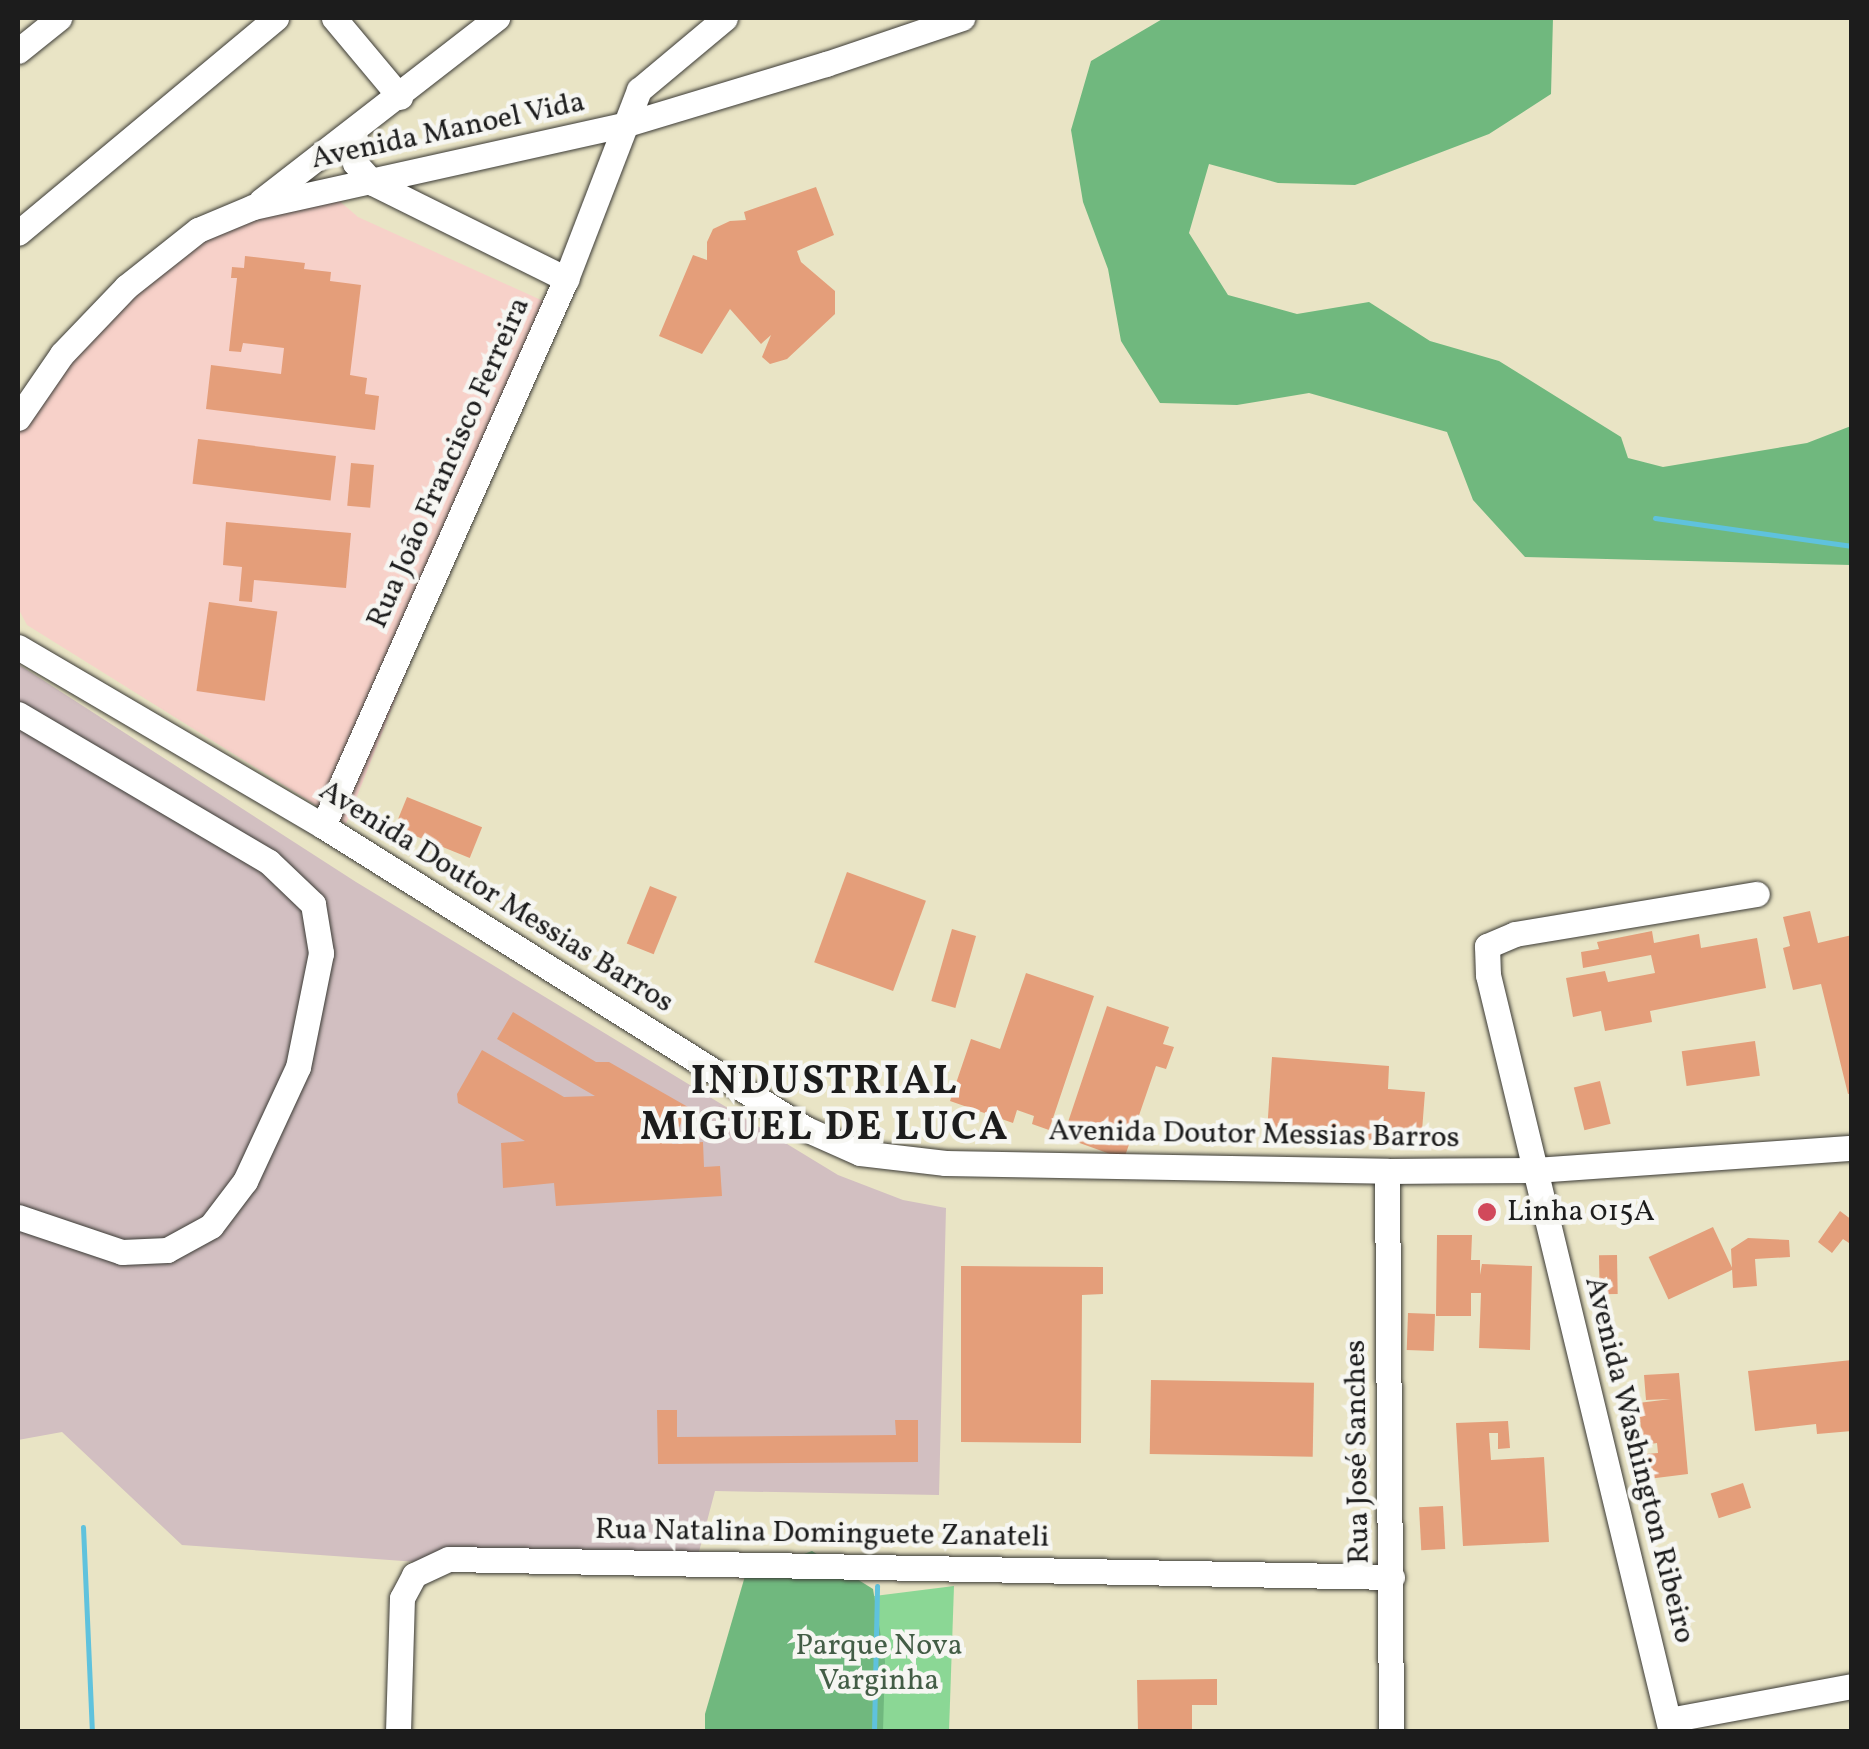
<!DOCTYPE html>
<html>
<head>
<meta charset="utf-8">
<style>
  body { margin:0 }
  #map { position:relative; width:1869px; height:1749px; overflow:hidden; background:#e9e4c5; font-family:Vollkorn,serif }
  div>[style] { position:absolute }
  .built>* { inset:0; background:#f7d1c9 }
  .industrial>* { inset:0; background:#d2bfc1 }
  .green>* { inset:0; background:#8bd795 }
  .forest>* { inset:0; background:#70b87e }
  .stream>* { height:5px; margin:-2.5px; padding:0 2.5px; transform-origin:2.5px; border-radius:2.5px; background:#5fc2dd }
  .building>* { inset:0; background:#e49e7a; transform-origin:0 0 }
  .roads { filter:drop-shadow(0 0 2px #3b3a35) drop-shadow(0 0 2px #3b3a35) }
  .minor>* { height:25px; margin:-12.5px; padding:0 12.5px; transform-origin:12.5px; border-radius:12.5px; background:#fff }
  .dots>* { width:28px; height:28px; translate:-50% -50%; box-sizing:border-box; border:5px solid #f6f6f2; border-radius:50% }
  span { translate:-50% -50%; white-space:nowrap; text-align:center; line-height:1.15; -webkit-text-stroke:9px #f6f6f2; paint-order:stroke }
  .street-label { font-size:30px; color:#1c1c1c }
  .poi-label { font-size:30px; color:#1c1c1c }
  .left { translate:0 -50%; text-align:left }
  .park-label { font-size:30px; color:#435d46 }
  .district-label { font-size:40px; color:#1c1c1c; font-weight:700; letter-spacing:2.5px }
  .frame { position:absolute; inset:0; border:20px solid #1c1c1c; pointer-events:none }
</style>
</head>
<body>
<div id="map">
  <div class="built">
    <i style="clip-path:polygon(328px 191px,358px 217px,552px 305px,346px 824px,27px 625px,18px 608px,18px 418px,198px 230px)"></i>
  </div>
  <div class="industrial">
    <i style="clip-path:polygon(18px 664px,356px 882px,838px 1175px,903px 1200px,946px 1208px,939px 1495px,715px 1491px,696px 1563px,473px 1566px,182px 1545px,62px 1432px,18px 1440px)"></i>
  </div>
  <div class="green">
    <i style="clip-path:polygon(954px 1586px,949px 1731px,793px 1732px,795px 1606px)"></i>
  </div>
  <div class="forest">
    <i style="clip-path:polygon(1164px 18px,1553px 18px,1551px 94px,1489px 134px,1355px 185px,1278px 183px,1209px 164px,1189px 233px,1228px 295px,1297px 314px,1369px 302px,1430px 341px,1499px 361px,1621px 437px,1628px 458px,1663px 467px,1807px 443px,1851px 426px,1851px 565px,1525px 557px,1473px 500px,1447px 432px,1309px 393px,1237px 405px,1160px 403px,1121px 341px,1108px 269px,1083px 202px,1071px 130px,1091px 61px)"></i>
    <i style="clip-path:polygon(812px 1551px,873px 1589px,885px 1661px,883px 1731px,705px 1732px,705px 1714px,745px 1576px)"></i>
  </div>
  <div class="stream">
    <i style="left:1655px;top:518px;width:199px;rotate:8.1deg"></i>
    <i style="left:83px;top:1527px;width:205px;rotate:87.5deg"></i>
    <i style="left:874px;top:1732px;width:146px;rotate:-88.8deg"></i>
  </div>
  <div class="building">
    <i style="clip-path:polygon(816px 187px,834px 235px,797px 251px,801px 262px,835px 291px,835px 314px,787px 359px,770px 364px,762px 357px,771px 335px,761px 344px,730px 309px,702px 354px,659px 336px,693px 255px,707px 260px,707px 242px,713px 229px,730px 221px,746px 220px,744px 212px)"></i>
    <i style="clip-path:polygon(245px 256px,305px 263px,304px 269px,331px 272px,330px 281px,361px 285px,350px 375px,367px 378px,365px 394px,379px 396px,375px 430px,206px 409px,211px 365px,281px 374px,284px 348px,243px 343px,241px 352px,229px 351px,237px 278px,231px 278px,232px 267px,244px 268px)"></i>
    <i style="left:198px;top:439px;width:139px;height:45px;rotate:7deg"></i>
    <i style="left:351px;top:463px;width:23px;height:43px;rotate:5deg"></i>
    <i style="clip-path:polygon(226px 522px,351px 533px,346px 588px,254px 580px,252px 602px,239px 601px,242px 567px,223px 565px)"></i>
    <i style="left:209px;top:602px;width:69px;height:90px;rotate:8deg"></i>
    <i style="left:407px;top:797px;width:81px;height:33px;rotate:22deg"></i>
    <i style="left:847px;top:872px;width:84px;height:96px;rotate:20deg"></i>
    <i style="left:650px;top:886px;width:29px;height:62px;rotate:22deg"></i>
    <i style="clip-path:polygon(1810px 911px,1818px 943px,1852px 935px,1852px 1093px,1848px 1094px,1821px 984px,1793px 990px,1783px 948px,1790px 946px,1783px 917px)"></i>
    <i style="left:952px;top:929px;width:25px;height:75px;rotate:16deg"></i>
    <i style="clip-path:polygon(1652px 931px,1654px 943px,1699px 934px,1701px 948px,1757px 938px,1766px 988px,1650px 1011px,1652px 1022px,1605px 1031px,1601px 1011px,1573px 1017px,1566px 978px,1605px 971px,1608px 982px,1655px 973px,1651px 955px,1583px 968px,1581px 952px,1599px 949px,1597px 942px)"></i>
    <i style="clip-path:polygon(1026px 973px,1094px 996px,1049px 1130px,1032px 1124px,1034px 1116px,1017px 1110px,1013px 1123px,950px 1101px,971px 1039px,1000px 1049px)"></i>
    <i style="clip-path:polygon(1107px 1006px,1169px 1027px,1163px 1044px,1174px 1047px,1166px 1069px,1156px 1066px,1124px 1159px,1063px 1137px)"></i>
    <i style="clip-path:polygon(513px 1012px,596px 1062px,609px 1062px,688px 1107px,672px 1144px,703px 1142px,704px 1167px,720px 1166px,722px 1196px,556px 1206px,554px 1183px,503px 1188px,501px 1143px,525px 1141px,458px 1103px,457px 1094px,482px 1050px,564px 1097px,595px 1096px,497px 1039px)"></i>
    <i style="left:1755px;top:1041px;width:35px;height:74px;rotate:82deg"></i>
    <i style="clip-path:polygon(1272px 1057px,1389px 1066px,1388px 1089px,1425px 1092px,1421px 1144px,1267px 1132px)"></i>
    <i style="left:1600px;top:1081px;width:44px;height:27px;rotate:76deg"></i>
    <i style="clip-path:polygon(1840px 1211px,1852px 1220px,1852px 1245px,1843px 1239px,1832px 1253px,1818px 1242px)"></i>
    <i style="left:1713px;top:1227px;width:47px;height:71px;rotate:65deg"></i>
    <i style="clip-path:polygon(1437px 1235px,1472px 1235px,1471px 1260px,1480px 1260px,1480px 1275px,1482px 1264px,1532px 1266px,1530px 1350px,1479px 1348px,1481px 1293px,1471px 1293px,1471px 1316px,1436px 1316px)"></i>
    <i style="clip-path:polygon(1748px 1238px,1789px 1240px,1790px 1257px,1755px 1259px,1757px 1286px,1733px 1288px,1731px 1249px)"></i>
    <i style="left:1617px;top:1255px;width:39px;height:18px;rotate:89deg"></i>
    <i style="clip-path:polygon(961px 1266px,1103px 1267px,1103px 1294px,1082px 1295px,1081px 1443px,961px 1442px)"></i>
    <i style="left:1408px;top:1313px;width:27px;height:37px;rotate:2deg"></i>
    <i style="clip-path:polygon(1852px 1360px,1852px 1431px,1817px 1434px,1816px 1424px,1755px 1431px,1748px 1371px)"></i>
    <i style="clip-path:polygon(1679px 1373px,1688px 1474px,1648px 1479px,1645px 1454px,1658px 1453px,1657px 1443px,1643px 1445px,1638px 1403px,1671px 1399px,1646px 1400px,1644px 1375px)"></i>
    <i style="left:1151px;top:1380px;width:163px;height:74px;rotate:1deg"></i>
    <i style="clip-path:polygon(657px 1410px,677px 1410px,677px 1437px,896px 1435px,895px 1420px,918px 1420px,918px 1462px,658px 1464px)"></i>
    <i style="clip-path:polygon(1508px 1421px,1510px 1448px,1498px 1449px,1498px 1433px,1489px 1433px,1491px 1460px,1544px 1457px,1549px 1542px,1463px 1546px,1456px 1423px)"></i>
    <i style="left:1743px;top:1483px;width:26px;height:34px;rotate:72deg"></i>
    <i style="left:1443px;top:1506px;width:43px;height:24px;rotate:87deg"></i>
    <i style="clip-path:polygon(1217px 1679px,1217px 1705px,1192px 1705px,1192px 1732px,1138px 1732px,1137px 1680px)"></i>
  </div>
  <div class="roads">
    <div class="minor">
      <i style="left:334px;top:18px;width:103px;rotate:50.1deg"></i>
      <i style="left:18px;top:51px;width:53px;rotate:-38.8deg"></i>
      <i style="left:354px;top:131px;width:32px;rotate:88deg"></i>
      <i style="left:355px;top:163px;width:27px;rotate:48deg"></i>
      <i style="left:373px;top:183px;width:216px;rotate:26.4deg"></i>
      <i style="left:261px;top:201px;width:299px;rotate:-37.8deg"></i>
      <i style="left:18px;top:233px;width:336px;rotate:-39.8deg"></i>
      <i style="left:18px;top:418px;width:78px;rotate:-55.5deg"></i>
      <i style="left:62px;top:354px;width:93px;rotate:-46.3deg"></i>
      <i style="left:126px;top:287px;width:92px;rotate:-38.4deg"></i>
      <i style="left:198px;top:230px;width:60px;rotate:-22.7deg"></i>
      <i style="left:253px;top:207px;width:383px;rotate:-12.5deg"></i>
      <i style="left:627px;top:124px;width:208px;rotate:-16.8deg"></i>
      <i style="left:826px;top:64px;width:144px;rotate:-18.7deg"></i>
      <i style="left:18px;top:647px;width:354px;rotate:30.4deg"></i>
      <i style="left:323px;top:826px;width:570px;rotate:32.1deg"></i>
      <i style="left:806px;top:1129px;width:59px;rotate:24deg"></i>
      <i style="left:860px;top:1153px;width:86px;rotate:6.7deg"></i>
      <i style="left:945px;top:1163px;width:442px;rotate:1deg"></i>
      <i style="left:1387px;top:1171px;width:148px;rotate:-0.4deg"></i>
      <i style="left:1535px;top:1170px;width:318px;rotate:-4deg"></i>
      <i style="left:18px;top:714px;width:291px;rotate:30.5deg"></i>
      <i style="left:269px;top:862px;width:61px;rotate:43.7deg"></i>
      <i style="left:313px;top:904px;width:50px;rotate:80.7deg"></i>
      <i style="left:321px;top:953px;width:116px;rotate:101.4deg"></i>
      <i style="left:298px;top:1067px;width:126px;rotate:114.9deg"></i>
      <i style="left:245px;top:1181px;width:56px;rotate:127.1deg"></i>
      <i style="left:211px;top:1226px;width:50px;rotate:151.4deg"></i>
      <i style="left:167px;top:1250px;width:45px;rotate:177.5deg"></i>
      <i style="left:122px;top:1252px;width:110px;rotate:-161.4deg"></i>
      <i style="left:323px;top:826px;width:599px;rotate:-66.05deg"></i>
      <i style="left:566px;top:279px;width:203px;rotate:-68.9deg"></i>
      <i style="left:639px;top:90px;width:112px;rotate:-39.9deg"></i>
      <i style="left:1387px;top:1171px;width:561px;rotate:89.59deg"></i>
      <i style="left:1669px;top:1720px;width:186px;rotate:-10.5deg"></i>
      <i style="left:398px;top:1732px;width:134px;rotate:-88.3deg"></i>
      <i style="left:402px;top:1598px;width:26px;rotate:-62deg"></i>
      <i style="left:414px;top:1575px;width:38px;rotate:-25deg"></i>
      <i style="left:449px;top:1559px;width:943px;rotate:1.09deg"></i>
      <i style="left:1671px;top:1732px;width:779px;rotate:-103.59deg"></i>
      <i style="left:1488px;top:975px;width:29px;rotate:-92deg"></i>
      <i style="left:1487px;top:946px;width:30px;rotate:-23deg"></i>
      <i style="left:1515px;top:934px;width:245px;rotate:-9.4deg"></i>
    </div>
  </div>
  <div class="dots">
    <i style="left:1487px;top:1212px;background:#d1495b"></i>
  </div>
  <div class="street-label">
    <span style="left:448px;top:131px;rotate:-12deg">Avenida Manoel Vida</span>
    <span style="left:449px;top:463px;rotate:-66deg">Rua João Francisco Ferreira</span>
    <span style="left:496px;top:897px;rotate:32deg">Avenida Doutor Messias Barros</span>
    <span style="left:1254px;top:1135px;rotate:1deg">Avenida Doutor Messias Barros</span>
    <span style="left:1358px;top:1452px;rotate:-91deg">Rua José Sanches</span>
    <span style="left:1639px;top:1460px;rotate:76deg">Avenida Washington Ribeiro</span>
    <span style="left:822px;top:1534px;rotate:1deg">Rua Natalina Dominguete Zanateli</span>
  </div>
  <div class="poi-label">
    <span class="left" style="left:1507px;top:1212px">Linha 015A</span>
  </div>
  <div class="park-label">
    <span style="left:879px;top:1663px">Parque Nova<br>Varginha</span>
  </div>
  <div class="district-label">
    <span style="left:825px;top:1106px">INDUSTRIAL<br>MIGUEL DE LUCA</span>
  </div>
  <div class="frame"></div>
</div>
</body>
</html>
